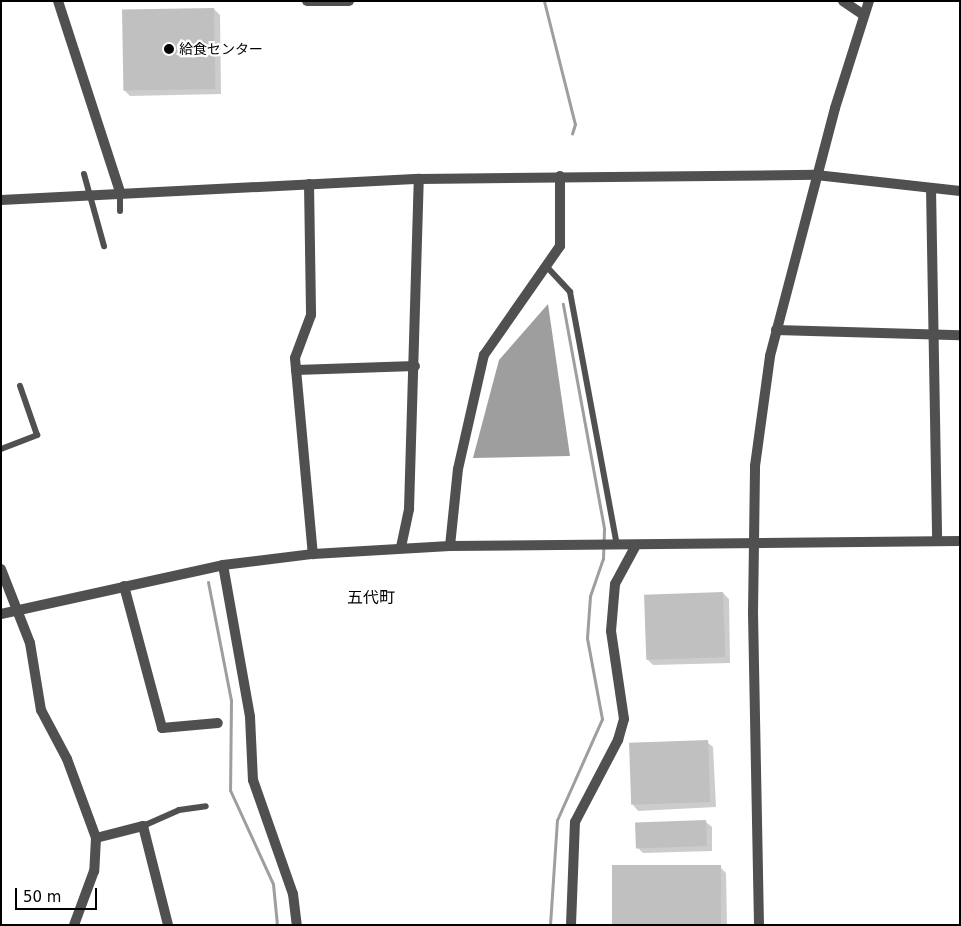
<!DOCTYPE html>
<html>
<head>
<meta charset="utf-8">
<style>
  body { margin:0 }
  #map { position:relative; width:961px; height:926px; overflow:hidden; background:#fff; font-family:"DejaVu Sans","Noto Sans JP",sans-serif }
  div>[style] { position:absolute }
  .water>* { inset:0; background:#9e9e9e }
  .shadow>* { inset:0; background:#0003 }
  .stream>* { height:3px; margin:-1.5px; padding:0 1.5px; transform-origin:1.5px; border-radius:1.5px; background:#9e9e9e }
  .building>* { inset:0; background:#c0c0c0; transform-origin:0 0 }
  .service>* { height:6px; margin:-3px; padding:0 3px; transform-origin:3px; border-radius:3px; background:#505050 }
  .minor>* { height:10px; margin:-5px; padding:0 5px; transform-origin:5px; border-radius:5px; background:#505050 }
  .tertiary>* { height:10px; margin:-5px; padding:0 5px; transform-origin:5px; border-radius:5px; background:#505050 }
  .dots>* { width:14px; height:14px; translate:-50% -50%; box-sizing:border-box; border:2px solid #fff; border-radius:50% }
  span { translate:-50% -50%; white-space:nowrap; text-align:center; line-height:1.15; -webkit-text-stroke:4.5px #fff; paint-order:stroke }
  .poi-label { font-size:14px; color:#000 }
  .left { translate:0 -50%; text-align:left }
  .quarter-label { font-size:16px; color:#000 }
  .frame { position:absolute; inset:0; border:2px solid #000; pointer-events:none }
  .scale { position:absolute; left:15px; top:888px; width:82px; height:22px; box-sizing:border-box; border:2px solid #000; border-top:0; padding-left:6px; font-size:15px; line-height:18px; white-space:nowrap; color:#000; -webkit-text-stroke:4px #fff; paint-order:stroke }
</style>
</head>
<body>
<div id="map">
  <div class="water">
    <i style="clip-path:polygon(548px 304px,570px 456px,473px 458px,499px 360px)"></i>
  </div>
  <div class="shadow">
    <i style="clip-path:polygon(214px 9px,220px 15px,221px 94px,130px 96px,124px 90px)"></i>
    <i style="clip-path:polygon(723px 593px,729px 599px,730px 663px,653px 665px,647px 659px)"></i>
    <i style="clip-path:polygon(707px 742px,713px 747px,716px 807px,638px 811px,633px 805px)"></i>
    <i style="clip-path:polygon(706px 822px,712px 827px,712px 851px,643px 853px,637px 847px)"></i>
    <i style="clip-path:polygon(720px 867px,726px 873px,727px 925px,614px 925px)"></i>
  </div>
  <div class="stream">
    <i style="left:544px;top:1px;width:127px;rotate:75.9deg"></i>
    <i style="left:575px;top:124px;width:10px;rotate:107deg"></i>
    <i style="left:208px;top:582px;width:120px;rotate:79deg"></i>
    <i style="left:231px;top:700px;width:90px;rotate:90.6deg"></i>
    <i style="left:230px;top:790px;width:103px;rotate:65.4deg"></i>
    <i style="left:273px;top:884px;width:41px;rotate:84.4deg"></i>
    <i style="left:550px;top:925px;width:105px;rotate:-86.2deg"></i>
    <i style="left:557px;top:820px;width:111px;rotate:-66deg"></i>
    <i style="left:602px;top:719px;width:82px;rotate:-100.5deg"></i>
    <i style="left:587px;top:638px;width:42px;rotate:-85.9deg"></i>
    <i style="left:590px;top:596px;width:39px;rotate:-71deg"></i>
    <i style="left:603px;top:559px;width:31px;rotate:-88deg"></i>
    <i style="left:604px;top:528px;width:228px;rotate:-100.4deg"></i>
  </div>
  <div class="building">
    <i style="left:214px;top:8px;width:81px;height:92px;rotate:89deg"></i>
    <i style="left:723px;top:592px;width:65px;height:79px;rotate:88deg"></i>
    <i style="left:708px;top:740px;width:62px;height:79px;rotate:88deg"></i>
    <i style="left:706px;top:820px;width:26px;height:71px;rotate:88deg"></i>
    <i style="left:721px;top:865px;width:60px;height:109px;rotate:90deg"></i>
  </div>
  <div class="service">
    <i style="left:84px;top:174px;width:75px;rotate:74.5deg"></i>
    <i style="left:120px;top:193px;width:18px;rotate:90deg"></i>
    <i style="left:547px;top:267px;width:34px;rotate:47deg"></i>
    <i style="left:570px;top:292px;width:257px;rotate:79.5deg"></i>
    <i style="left:1px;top:449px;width:39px;rotate:-21deg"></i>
    <i style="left:37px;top:435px;width:52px;rotate:-109.1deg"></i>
    <i style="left:143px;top:826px;width:39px;rotate:-24deg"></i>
    <i style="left:179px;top:810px;width:27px;rotate:-8deg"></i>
  </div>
  <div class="minor">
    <i style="left:816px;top:175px;width:145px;rotate:6.3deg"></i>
    <i style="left:309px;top:184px;width:131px;rotate:89.1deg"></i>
    <i style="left:311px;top:315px;width:46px;rotate:110.4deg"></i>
    <i style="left:295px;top:358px;width:197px;rotate:84.8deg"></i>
    <i style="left:931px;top:188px;width:353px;rotate:89deg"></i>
    <i style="left:776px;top:330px;width:184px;rotate:1.6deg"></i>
    <i style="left:296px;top:370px;width:119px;rotate:-1.9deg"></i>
    <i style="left:401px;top:547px;width:39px;rotate:-78deg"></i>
    <i style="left:409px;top:509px;width:330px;rotate:-88.3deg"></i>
    <i style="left:124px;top:586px;width:147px;rotate:75deg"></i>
    <i style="left:162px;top:728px;width:56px;rotate:-5.1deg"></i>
    <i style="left:1px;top:614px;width:227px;rotate:-12.4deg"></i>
    <i style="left:223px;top:565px;width:91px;rotate:-7deg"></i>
    <i style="left:313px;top:554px;width:137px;rotate:-3.3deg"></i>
    <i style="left:450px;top:546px;width:77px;rotate:-84.1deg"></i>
    <i style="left:458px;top:469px;width:117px;rotate:-77.2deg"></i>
    <i style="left:484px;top:355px;width:133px;rotate:-55.1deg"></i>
    <i style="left:560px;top:246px;width:70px;rotate:-90deg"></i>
    <i style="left:96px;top:838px;width:49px;rotate:-14.3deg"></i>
    <i style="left:143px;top:826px;width:102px;rotate:75.8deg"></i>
  </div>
  <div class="tertiary">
    <i style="left:58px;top:1px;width:201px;rotate:72deg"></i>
    <i style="left:307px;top:1px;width:42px"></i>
    <i style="left:843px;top:1px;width:25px;rotate:34deg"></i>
    <i style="left:1px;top:200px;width:419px;rotate:-2.9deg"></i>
    <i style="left:419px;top:179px;width:397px;rotate:-0.6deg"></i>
    <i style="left:450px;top:546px;width:510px;rotate:-0.56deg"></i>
    <i style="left:223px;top:565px;width:154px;rotate:79.9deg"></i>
    <i style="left:250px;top:717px;width:63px;rotate:87.3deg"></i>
    <i style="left:253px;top:780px;width:121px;rotate:70.7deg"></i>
    <i style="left:293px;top:894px;width:31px;rotate:83deg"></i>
    <i style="left:1px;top:569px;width:79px;rotate:68.6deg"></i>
    <i style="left:30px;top:643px;width:68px;rotate:80.7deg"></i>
    <i style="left:41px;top:710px;width:55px;rotate:62deg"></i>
    <i style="left:67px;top:759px;width:84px;rotate:69.8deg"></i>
    <i style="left:96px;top:838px;width:33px;rotate:93deg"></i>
    <i style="left:94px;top:871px;width:58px;rotate:110.3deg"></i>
    <i style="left:571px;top:925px;width:103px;rotate:-87.8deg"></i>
    <i style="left:575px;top:822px;width:93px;rotate:-62.3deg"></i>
    <i style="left:618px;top:740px;width:22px;rotate:-74deg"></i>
    <i style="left:624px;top:719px;width:89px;rotate:-98.4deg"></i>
    <i style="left:611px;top:631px;width:47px;rotate:-85.1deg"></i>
    <i style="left:615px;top:584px;width:44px;rotate:-61.7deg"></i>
    <i style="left:759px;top:925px;width:312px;rotate:-91.1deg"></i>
    <i style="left:753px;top:613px;width:147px;rotate:-89.2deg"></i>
    <i style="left:755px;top:466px;width:111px;rotate:-82.2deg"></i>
    <i style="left:770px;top:356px;width:256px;rotate:-75.3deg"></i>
    <i style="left:835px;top:108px;width:112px;rotate:-72.4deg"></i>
  </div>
  <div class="dots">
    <i style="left:169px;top:49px;background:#000"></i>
  </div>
  <div class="poi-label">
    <span class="left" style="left:179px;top:49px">給食センター</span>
  </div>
  <div class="quarter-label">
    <span style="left:371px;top:598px">五代町</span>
  </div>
  <div class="frame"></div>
  <div class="scale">50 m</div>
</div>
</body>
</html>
